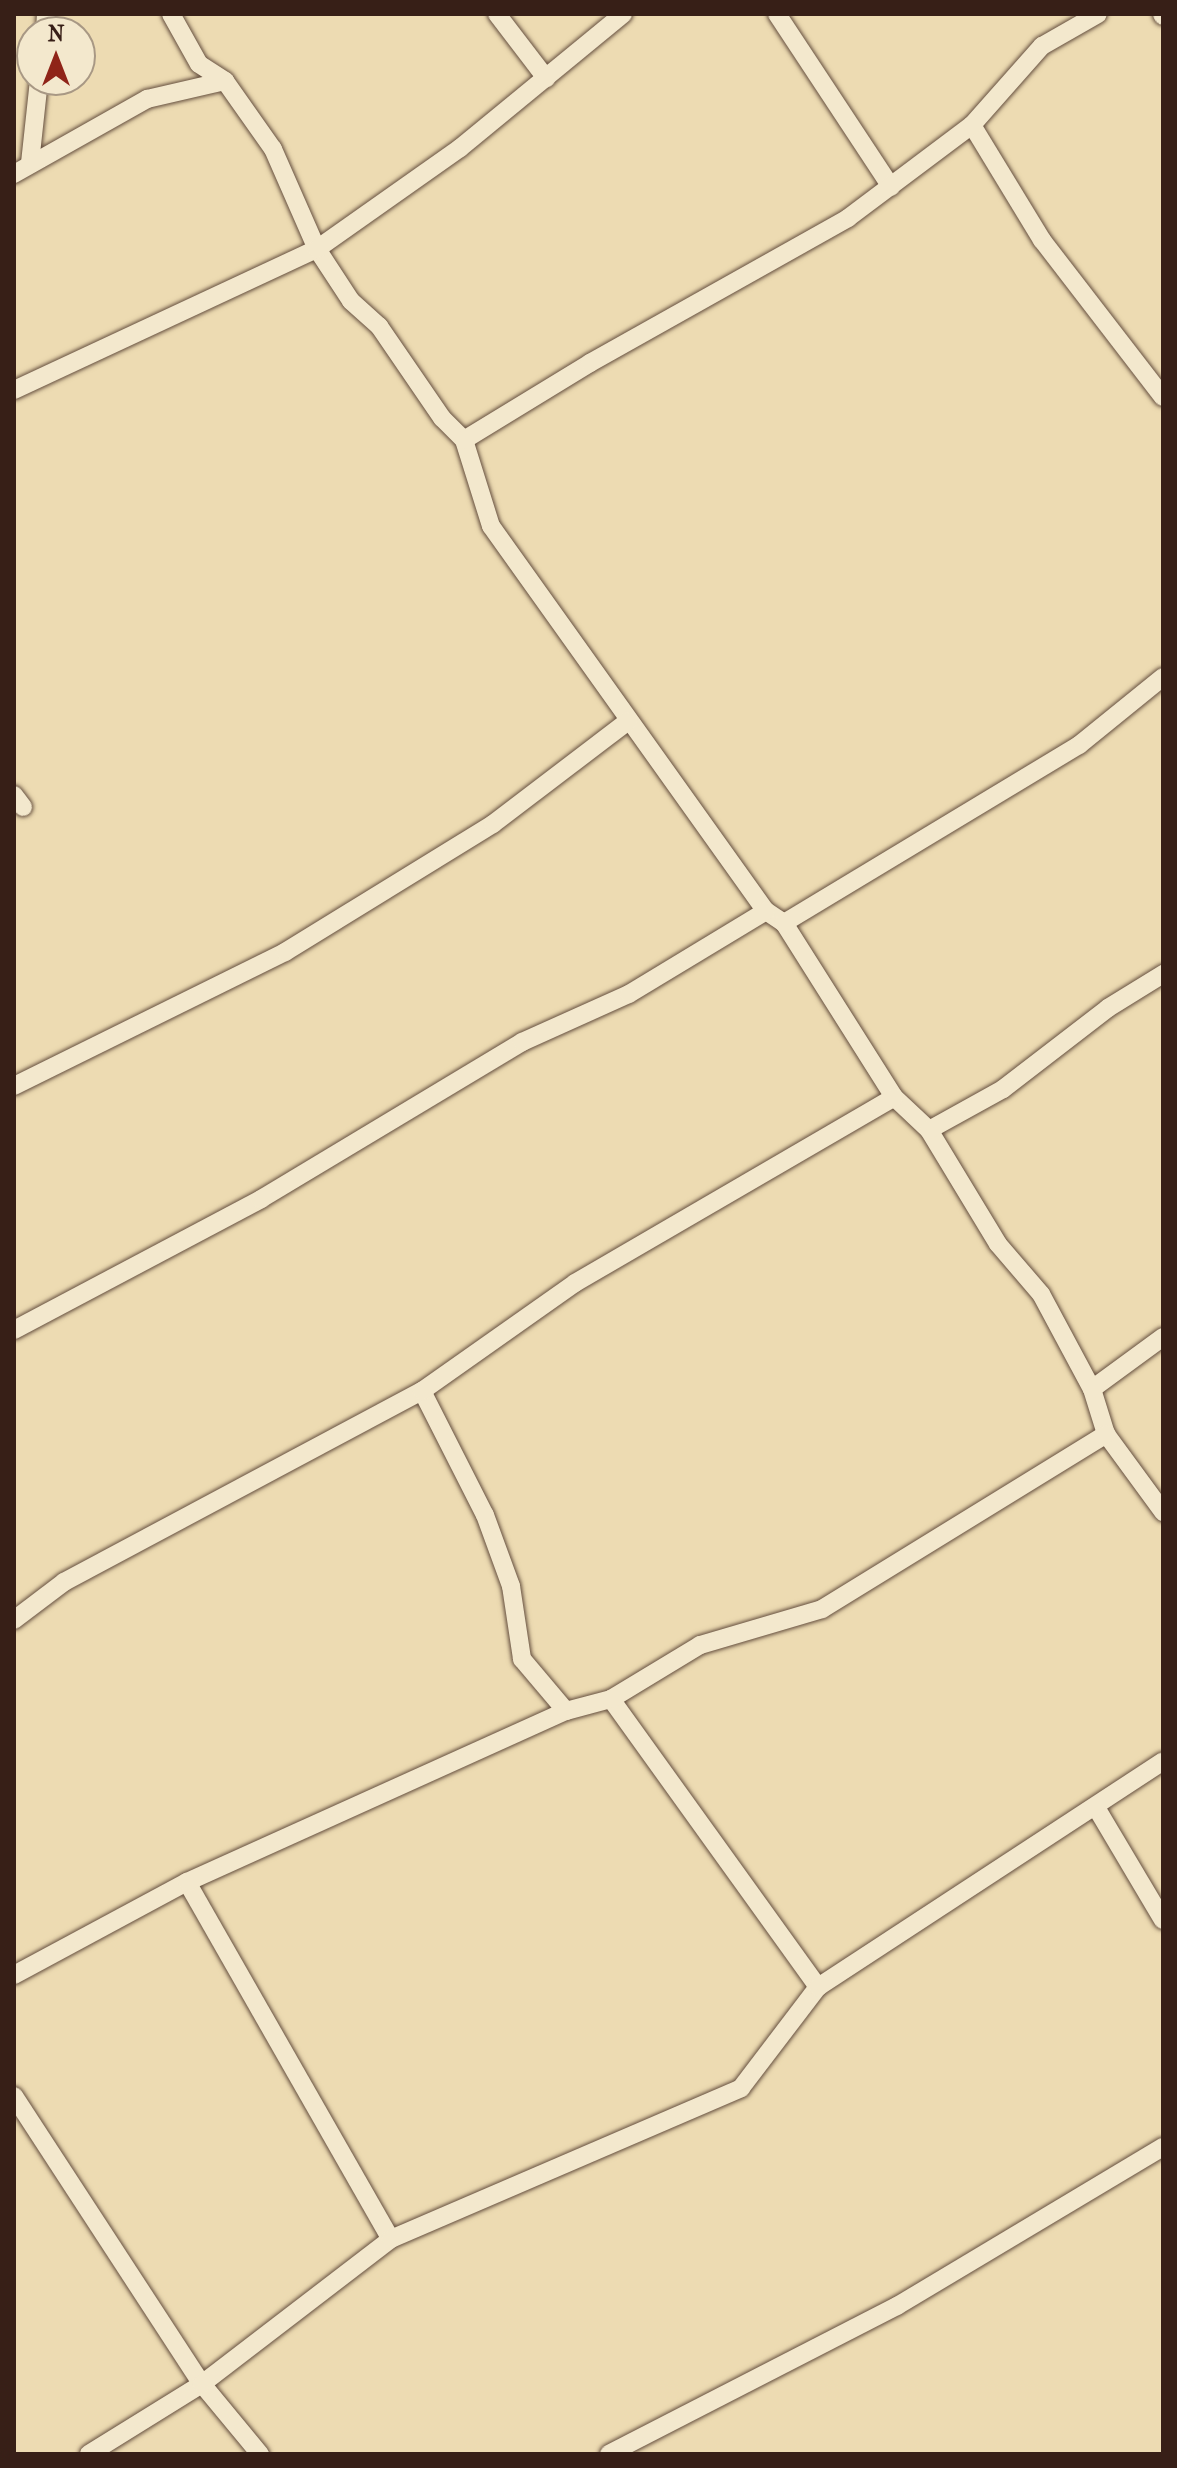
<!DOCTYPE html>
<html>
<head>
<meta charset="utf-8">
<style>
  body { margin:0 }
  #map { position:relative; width:1177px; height:2468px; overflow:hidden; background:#eddbb2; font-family:"IM FELL French Canon",serif }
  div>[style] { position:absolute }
  .roads { filter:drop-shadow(0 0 2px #644e3e) drop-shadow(0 0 2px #644e3e) }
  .minor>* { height:18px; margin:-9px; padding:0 9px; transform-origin:9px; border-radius:9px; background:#f3e8cd }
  span { translate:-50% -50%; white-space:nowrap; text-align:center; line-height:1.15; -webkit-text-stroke:6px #f3e8cd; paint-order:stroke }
  .frame { position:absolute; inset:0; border:16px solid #371f17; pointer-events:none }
  .north { position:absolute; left:16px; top:16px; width:80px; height:80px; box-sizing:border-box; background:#f3e8cd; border:2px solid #a89884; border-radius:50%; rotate:0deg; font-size:22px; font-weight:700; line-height:32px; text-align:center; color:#371f17 }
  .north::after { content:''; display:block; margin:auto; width:28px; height:36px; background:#8f2418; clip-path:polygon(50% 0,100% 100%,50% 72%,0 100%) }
</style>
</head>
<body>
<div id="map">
  <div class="roads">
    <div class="minor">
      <i style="left:171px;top:14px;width:57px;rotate:60.8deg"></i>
      <i style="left:199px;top:64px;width:31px;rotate:33deg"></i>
      <i style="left:225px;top:81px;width:83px;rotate:54.8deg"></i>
      <i style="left:273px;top:149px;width:109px;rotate:66.3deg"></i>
      <i style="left:317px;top:249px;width:62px;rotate:56.8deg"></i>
      <i style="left:351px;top:301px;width:38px;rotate:42deg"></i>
      <i style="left:379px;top:326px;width:112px;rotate:55.6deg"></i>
      <i style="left:442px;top:418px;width:31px;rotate:45deg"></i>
      <i style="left:464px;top:440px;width:90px;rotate:72.6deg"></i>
      <i style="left:491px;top:526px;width:473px;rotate:54.5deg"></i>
      <i style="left:766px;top:911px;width:22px;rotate:34deg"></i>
      <i style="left:784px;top:923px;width:206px;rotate:57.7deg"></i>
      <i style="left:894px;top:1097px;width:48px;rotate:43.3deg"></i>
      <i style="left:929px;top:1130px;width:133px;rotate:58.8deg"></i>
      <i style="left:998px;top:1244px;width:66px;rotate:49.3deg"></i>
      <i style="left:1041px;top:1294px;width:108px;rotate:61.8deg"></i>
      <i style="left:1092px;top:1389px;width:47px;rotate:72.7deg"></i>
      <i style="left:1106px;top:1434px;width:97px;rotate:53.8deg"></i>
      <i style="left:497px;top:14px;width:81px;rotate:52.6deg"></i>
      <i style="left:777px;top:14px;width:207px;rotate:56.6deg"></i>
      <i style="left:1162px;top:14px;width:2px;rotate:63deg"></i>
      <i style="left:45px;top:32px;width:18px;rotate:-87deg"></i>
      <i style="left:972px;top:125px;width:135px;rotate:58.7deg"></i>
      <i style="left:1042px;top:240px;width:198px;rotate:52.4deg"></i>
      <i style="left:30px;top:163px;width:83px;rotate:-83.8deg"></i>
      <i style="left:14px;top:174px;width:153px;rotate:-29.4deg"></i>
      <i style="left:147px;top:99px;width:80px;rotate:-13deg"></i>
      <i style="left:14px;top:390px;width:334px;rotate:-25deg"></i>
      <i style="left:317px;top:249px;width:175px;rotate:-35.2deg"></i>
      <i style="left:460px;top:148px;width:211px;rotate:-39.4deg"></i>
      <i style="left:464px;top:440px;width:148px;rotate:-31.4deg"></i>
      <i style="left:590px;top:363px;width:296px;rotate:-29.3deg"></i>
      <i style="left:848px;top:218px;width:155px;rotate:-36.9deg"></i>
      <i style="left:972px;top:125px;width:106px;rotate:-48.5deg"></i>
      <i style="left:1042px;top:46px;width:64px;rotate:-29.7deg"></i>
      <i style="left:14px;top:795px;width:15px;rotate:53deg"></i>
      <i style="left:784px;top:923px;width:345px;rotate:-31.1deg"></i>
      <i style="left:1079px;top:745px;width:108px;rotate:-39deg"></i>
      <i style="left:14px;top:1086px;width:302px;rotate:-26.3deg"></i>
      <i style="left:285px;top:952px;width:244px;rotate:-31.6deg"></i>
      <i style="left:493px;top:824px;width:170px;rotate:-37.3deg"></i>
      <i style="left:929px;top:1130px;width:85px;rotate:-29deg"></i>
      <i style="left:1003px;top:1089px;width:133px;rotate:-37.6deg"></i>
      <i style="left:1108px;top:1008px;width:65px;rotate:-31.7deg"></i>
      <i style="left:14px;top:1330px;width:280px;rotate:-27.9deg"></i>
      <i style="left:261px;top:1199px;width:305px;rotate:-31deg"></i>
      <i style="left:522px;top:1042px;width:117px;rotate:-24.2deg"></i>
      <i style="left:629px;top:994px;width:160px;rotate:-31.2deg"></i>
      <i style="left:1092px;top:1389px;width:88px;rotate:-36.2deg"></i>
      <i style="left:422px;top:1391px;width:139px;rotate:63.1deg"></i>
      <i style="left:485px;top:1515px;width:76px;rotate:69.9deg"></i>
      <i style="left:511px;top:1586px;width:74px;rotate:81.4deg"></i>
      <i style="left:522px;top:1659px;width:68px;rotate:49.8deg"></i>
      <i style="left:14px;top:1620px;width:63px;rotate:-37.2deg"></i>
      <i style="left:64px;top:1582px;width:406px;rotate:-28.1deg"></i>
      <i style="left:422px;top:1391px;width:187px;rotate:-35.2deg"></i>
      <i style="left:575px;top:1283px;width:369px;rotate:-30.2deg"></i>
      <i style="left:611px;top:1699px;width:355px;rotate:54.3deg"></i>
      <i style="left:1097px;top:1809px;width:129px;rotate:59.3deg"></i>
      <i style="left:187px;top:1882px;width:411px;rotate:60.3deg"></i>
      <i style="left:14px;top:1975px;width:196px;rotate:-28.3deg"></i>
      <i style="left:187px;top:1882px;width:416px;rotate:-24.3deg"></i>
      <i style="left:566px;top:1711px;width:47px;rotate:-14.9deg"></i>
      <i style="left:611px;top:1699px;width:104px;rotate:-31.2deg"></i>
      <i style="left:700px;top:1645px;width:127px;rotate:-16.4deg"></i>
      <i style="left:822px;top:1609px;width:334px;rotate:-31.6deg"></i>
      <i style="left:14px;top:2096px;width:344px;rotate:56.9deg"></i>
      <i style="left:202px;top:2384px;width:91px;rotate:50.4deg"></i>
      <i style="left:89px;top:2454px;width:133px;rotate:-31.8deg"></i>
      <i style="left:202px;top:2384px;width:238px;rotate:-37.5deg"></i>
      <i style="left:391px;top:2239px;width:381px;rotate:-23.3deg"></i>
      <i style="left:741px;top:2088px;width:127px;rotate:-52.7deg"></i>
      <i style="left:818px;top:1987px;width:412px;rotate:-33.2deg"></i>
      <i style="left:609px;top:2454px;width:324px;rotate:-27.2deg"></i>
      <i style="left:897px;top:2306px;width:310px;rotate:-30.9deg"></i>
    </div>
  </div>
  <div class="frame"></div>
  <div class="north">N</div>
</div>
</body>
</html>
